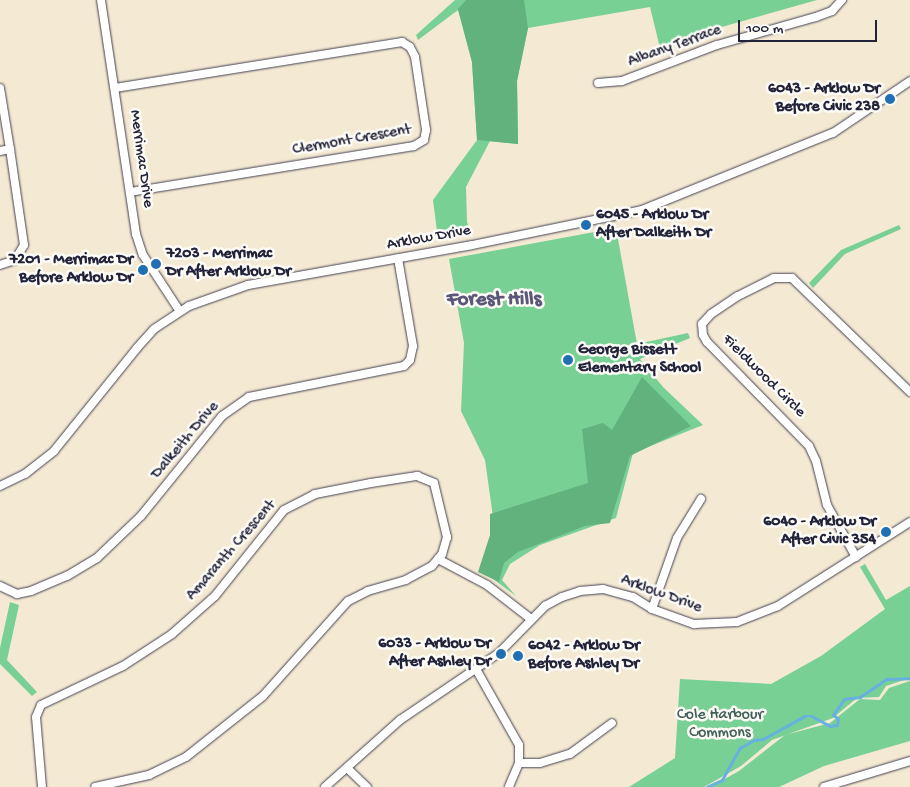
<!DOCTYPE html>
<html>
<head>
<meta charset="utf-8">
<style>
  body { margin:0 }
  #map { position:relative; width:910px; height:787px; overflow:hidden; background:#f4e9d2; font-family:"Gochi Hand",sans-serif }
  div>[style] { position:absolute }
  .green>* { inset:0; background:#79d095 }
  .forest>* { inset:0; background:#62b27e }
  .stream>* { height:2.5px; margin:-1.25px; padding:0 1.25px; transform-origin:1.25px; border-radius:1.25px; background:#66b1df }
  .roads { filter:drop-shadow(0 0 1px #424052) drop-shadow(0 0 1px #424052) }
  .minor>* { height:8px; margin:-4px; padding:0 4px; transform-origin:4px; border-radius:4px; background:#fff }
  .dots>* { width:14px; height:14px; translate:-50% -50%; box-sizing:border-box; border:2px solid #fdfcf7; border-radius:50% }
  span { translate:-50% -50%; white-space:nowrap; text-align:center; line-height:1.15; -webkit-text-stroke:5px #fdfcf7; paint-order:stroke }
  .street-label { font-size:16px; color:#22223b }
  .poi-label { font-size:16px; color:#22223b; font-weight:700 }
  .right { translate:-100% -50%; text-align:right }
  .left { translate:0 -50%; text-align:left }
  .park-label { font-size:16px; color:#405f5a }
  .district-label { font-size:21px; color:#5a5778; font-weight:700 }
  .scale { position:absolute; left:738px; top:20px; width:139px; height:22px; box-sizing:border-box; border:2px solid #22223b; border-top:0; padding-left:6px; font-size:15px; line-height:18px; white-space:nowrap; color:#22223b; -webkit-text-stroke:4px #fdfcf7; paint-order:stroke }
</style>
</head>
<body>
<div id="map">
  <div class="green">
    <i style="clip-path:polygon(455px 0,817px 0,697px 34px,660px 48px,650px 7px,528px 28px,517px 81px,518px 144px,490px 141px,466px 187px,467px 222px,471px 232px,438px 239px,433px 200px,477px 140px,472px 62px,458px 10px,418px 40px,416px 35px)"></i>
    <i style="clip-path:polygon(899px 225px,901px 229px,845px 254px,813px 288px,809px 283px,841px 250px)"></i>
    <i style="clip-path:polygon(616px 228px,637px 344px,688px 333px,690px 338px,640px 359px,663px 387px,703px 425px,633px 453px,616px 518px,540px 545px,510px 564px,502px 580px,516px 596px,485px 573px,494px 524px,485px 460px,461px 411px,464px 343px,449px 259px)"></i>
    <i style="clip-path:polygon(865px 564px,886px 600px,910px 586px,910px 678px,886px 686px,879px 697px,857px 698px,833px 718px,772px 740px,741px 766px,704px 787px,629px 787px,675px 758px,680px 679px,771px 684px,821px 656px,885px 609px,860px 567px)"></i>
    <i style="clip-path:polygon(10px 602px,19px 605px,7px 660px,37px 692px,32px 696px,0 664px,0 648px)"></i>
    <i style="clip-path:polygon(910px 681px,910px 741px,824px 766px,779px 787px,710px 787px,739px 771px,785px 735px,830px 723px,860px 699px,880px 700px,889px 688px)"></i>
  </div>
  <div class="forest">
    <i style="clip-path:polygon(466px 0,524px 0,528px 28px,517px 81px,518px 144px,477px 140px,472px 62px,458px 9px)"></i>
    <i style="clip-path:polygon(642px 377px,691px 426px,630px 456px,610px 523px,585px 526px,518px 552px,504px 563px,499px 582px,478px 572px,490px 535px,490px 514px,588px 483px,582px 429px,603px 423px,612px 430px)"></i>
  </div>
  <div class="stream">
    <i style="left:707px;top:787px;width:17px;rotate:-25deg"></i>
    <i style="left:722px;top:780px;width:37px;rotate:-61deg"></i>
    <i style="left:740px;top:748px;width:16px;rotate:-30deg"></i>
    <i style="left:754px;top:740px;width:9px;rotate:-6deg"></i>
    <i style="left:763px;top:739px;width:48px;rotate:-28.7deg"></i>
    <i style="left:805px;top:716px;width:7px"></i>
    <i style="left:812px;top:716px;width:21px;rotate:29deg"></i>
    <i style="left:830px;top:726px;width:7px;rotate:-8deg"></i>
    <i style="left:837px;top:725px;width:6px;rotate:-81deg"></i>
    <i style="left:838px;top:719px;width:6px;rotate:-141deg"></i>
    <i style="left:833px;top:715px;width:19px;rotate:-55deg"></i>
    <i style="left:844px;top:699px;width:16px;rotate:-7deg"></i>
    <i style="left:860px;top:697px;width:32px;rotate:-34deg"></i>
    <i style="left:887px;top:679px;width:23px;rotate:-2deg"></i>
  </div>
  <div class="roads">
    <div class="minor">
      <i style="left:101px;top:0;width:237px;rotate:81.5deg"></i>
      <i style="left:136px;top:234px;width:22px;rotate:72deg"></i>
      <i style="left:143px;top:255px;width:66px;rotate:56.8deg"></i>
      <i style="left:598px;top:83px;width:24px;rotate:-5deg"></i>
      <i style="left:622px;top:81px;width:102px;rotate:-20.8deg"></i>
      <i style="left:717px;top:45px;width:103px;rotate:-15.8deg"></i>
      <i style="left:816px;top:17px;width:17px;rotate:-21deg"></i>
      <i style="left:832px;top:11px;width:15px;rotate:-48deg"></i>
      <i style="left:0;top:88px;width:62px;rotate:80.7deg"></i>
      <i style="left:115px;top:88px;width:291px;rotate:-9.1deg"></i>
      <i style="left:402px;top:42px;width:9px;rotate:32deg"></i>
      <i style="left:410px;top:47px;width:11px;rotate:63deg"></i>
      <i style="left:415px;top:57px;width:74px;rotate:81.4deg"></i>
      <i style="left:426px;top:130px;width:10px;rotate:101deg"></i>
      <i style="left:424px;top:140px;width:12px;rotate:149deg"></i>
      <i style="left:414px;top:146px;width:287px;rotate:170.8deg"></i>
      <i style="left:0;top:151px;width:10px;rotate:-11deg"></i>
      <i style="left:10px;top:149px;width:97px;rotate:81.7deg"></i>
      <i style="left:24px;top:245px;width:17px;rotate:121deg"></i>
      <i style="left:15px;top:260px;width:16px;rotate:162deg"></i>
      <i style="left:0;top:486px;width:28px;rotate:-26deg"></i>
      <i style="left:25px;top:474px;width:37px;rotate:-38deg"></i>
      <i style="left:54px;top:451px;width:132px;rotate:-51.1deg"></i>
      <i style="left:137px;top:348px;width:25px;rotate:-48deg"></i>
      <i style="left:154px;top:329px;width:42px;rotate:-33.3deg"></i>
      <i style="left:189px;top:306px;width:63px;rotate:-19.6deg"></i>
      <i style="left:248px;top:285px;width:228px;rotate:-10.1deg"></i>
      <i style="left:472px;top:245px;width:174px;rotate:-11.6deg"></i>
      <i style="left:642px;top:210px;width:206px;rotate:-22deg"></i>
      <i style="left:833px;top:133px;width:93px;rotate:-34deg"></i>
      <i style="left:856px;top:557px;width:60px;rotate:-119.1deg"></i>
      <i style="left:827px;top:505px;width:45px;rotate:-104deg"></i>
      <i style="left:816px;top:461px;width:17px;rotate:-115deg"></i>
      <i style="left:809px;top:446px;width:146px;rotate:-134.4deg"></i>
      <i style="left:707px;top:342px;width:8px;rotate:-120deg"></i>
      <i style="left:703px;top:335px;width:11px;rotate:-95deg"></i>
      <i style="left:702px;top:324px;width:13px;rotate:-48deg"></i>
      <i style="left:711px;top:314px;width:32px;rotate:-34deg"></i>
      <i style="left:738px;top:296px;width:40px;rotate:-26.6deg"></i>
      <i style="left:774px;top:278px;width:18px"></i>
      <i style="left:792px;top:278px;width:164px;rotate:44deg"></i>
      <i style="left:438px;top:559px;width:55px;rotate:28deg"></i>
      <i style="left:487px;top:585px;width:56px;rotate:37.7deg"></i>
      <i style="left:0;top:586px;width:19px;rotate:25deg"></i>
      <i style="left:17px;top:594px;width:14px;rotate:-12deg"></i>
      <i style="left:31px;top:591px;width:39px;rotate:-23deg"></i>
      <i style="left:67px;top:576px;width:35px;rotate:-31deg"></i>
      <i style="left:97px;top:558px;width:61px;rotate:-43.7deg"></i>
      <i style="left:141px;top:516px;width:129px;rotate:-51deg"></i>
      <i style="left:222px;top:416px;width:33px;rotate:-35deg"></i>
      <i style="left:249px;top:397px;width:158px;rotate:-11.3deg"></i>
      <i style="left:404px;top:366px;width:8px;rotate:-45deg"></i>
      <i style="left:410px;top:360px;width:14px;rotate:-78deg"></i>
      <i style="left:413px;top:346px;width:89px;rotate:-99.7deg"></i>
      <i style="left:652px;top:609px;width:75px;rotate:-70.6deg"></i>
      <i style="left:677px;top:538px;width:46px;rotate:-58.4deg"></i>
      <i style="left:476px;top:669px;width:87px;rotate:60.5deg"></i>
      <i style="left:519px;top:745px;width:18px;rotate:90deg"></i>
      <i style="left:519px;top:763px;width:26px;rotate:113deg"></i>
      <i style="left:519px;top:763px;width:21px"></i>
      <i style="left:540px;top:763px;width:31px;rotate:-17deg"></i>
      <i style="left:570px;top:754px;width:52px;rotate:-36.4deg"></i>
      <i style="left:347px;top:768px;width:28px;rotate:44deg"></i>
      <i style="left:42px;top:787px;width:70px;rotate:-94.9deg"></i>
      <i style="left:36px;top:717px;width:13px;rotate:-67deg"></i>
      <i style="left:41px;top:705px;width:91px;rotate:-25.4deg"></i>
      <i style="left:123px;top:666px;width:59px;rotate:-33.1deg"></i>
      <i style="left:172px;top:634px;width:57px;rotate:-41.5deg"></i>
      <i style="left:215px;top:596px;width:110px;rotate:-51.3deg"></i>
      <i style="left:284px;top:510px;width:35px;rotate:-27deg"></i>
      <i style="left:315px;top:494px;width:57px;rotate:-11.1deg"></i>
      <i style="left:371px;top:483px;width:47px;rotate:-8.7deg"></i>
      <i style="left:417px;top:476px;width:18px;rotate:22deg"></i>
      <i style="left:434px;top:483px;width:56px;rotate:76.5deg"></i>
      <i style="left:447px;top:537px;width:18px;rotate:106deg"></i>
      <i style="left:442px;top:554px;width:16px;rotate:130deg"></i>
      <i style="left:432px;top:566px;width:30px;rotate:152deg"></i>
      <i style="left:406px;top:580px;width:40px;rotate:164deg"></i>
      <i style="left:368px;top:591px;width:22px;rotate:153deg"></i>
      <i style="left:348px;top:601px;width:127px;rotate:131.8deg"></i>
      <i style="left:263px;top:696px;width:98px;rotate:141.6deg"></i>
      <i style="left:186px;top:757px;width:41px;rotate:154.1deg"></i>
      <i style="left:149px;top:775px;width:55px;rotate:167.5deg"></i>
      <i style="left:325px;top:787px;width:101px;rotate:-41.8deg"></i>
      <i style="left:400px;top:720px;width:120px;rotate:-34.1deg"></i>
      <i style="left:499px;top:653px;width:66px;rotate:-45.6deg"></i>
      <i style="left:545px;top:606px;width:19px;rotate:-28deg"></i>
      <i style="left:562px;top:597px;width:19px;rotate:-18deg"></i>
      <i style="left:580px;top:591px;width:23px;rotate:-5deg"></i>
      <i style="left:603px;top:589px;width:31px;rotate:15deg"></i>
      <i style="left:633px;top:597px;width:22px;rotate:32deg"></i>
      <i style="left:652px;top:609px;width:45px;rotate:19.7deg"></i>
      <i style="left:694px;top:624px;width:43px;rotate:-2.7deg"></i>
      <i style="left:737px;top:622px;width:44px;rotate:-21.3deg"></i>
      <i style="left:778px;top:606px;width:156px;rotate:-32.5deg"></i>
      <i style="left:824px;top:787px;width:90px;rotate:-16.8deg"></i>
    </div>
  </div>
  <div class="dots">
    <i style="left:890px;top:99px;background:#1f6fb2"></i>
    <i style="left:586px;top:225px;background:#1f6fb2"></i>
    <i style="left:156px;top:264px;background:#1f6fb2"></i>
    <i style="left:143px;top:270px;background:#1f6fb2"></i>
    <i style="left:568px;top:360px;background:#1f6fb2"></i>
    <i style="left:886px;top:532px;background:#1f6fb2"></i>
    <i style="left:501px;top:654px;background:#1f6fb2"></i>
    <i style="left:518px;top:656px;background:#1f6fb2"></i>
  </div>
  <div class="street-label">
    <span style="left:675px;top:47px;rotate:-20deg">Albany Terrace</span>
    <span style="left:352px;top:141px;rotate:-10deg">Clermont Crescent</span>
    <span style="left:140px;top:159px;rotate:82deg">Merrimac Drive</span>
    <span style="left:429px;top:239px;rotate:-10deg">Arklow Drive</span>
    <span style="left:763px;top:377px;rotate:45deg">Fieldwood Circle</span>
    <span style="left:186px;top:441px;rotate:-50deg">Dalkeith Drive</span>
    <span style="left:232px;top:551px;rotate:-49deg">Amaranth Crescent</span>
    <span style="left:661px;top:595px;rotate:20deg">Arklow Drive</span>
  </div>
  <div class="poi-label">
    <span class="right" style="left:880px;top:99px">6043 - Arklow Dr<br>Before Civic 238</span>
    <span class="left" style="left:596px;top:225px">6045 - Arklow Dr<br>After Dalkeith Dr</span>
    <span class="left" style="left:166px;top:264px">7203 - Merrimac<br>Dr After Arklow Dr</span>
    <span class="right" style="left:133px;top:270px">7201 - Merrimac Dr<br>Before Arklow Dr</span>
    <span class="left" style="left:578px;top:360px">George Bissett<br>Elementary School</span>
    <span class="right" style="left:876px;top:532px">6040 - Arklow Dr<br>After Civic 354</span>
    <span class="right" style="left:491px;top:654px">6033 - Arklow Dr<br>After Ashley Dr</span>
    <span class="left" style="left:528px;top:656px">6042 - Arklow Dr<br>Before Ashley Dr</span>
  </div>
  <div class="park-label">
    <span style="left:720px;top:725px">Cole Harbour<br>Commons</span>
  </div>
  <div class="district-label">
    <span style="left:494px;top:301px">Forest Hills</span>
  </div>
  <div class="scale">100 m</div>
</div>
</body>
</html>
